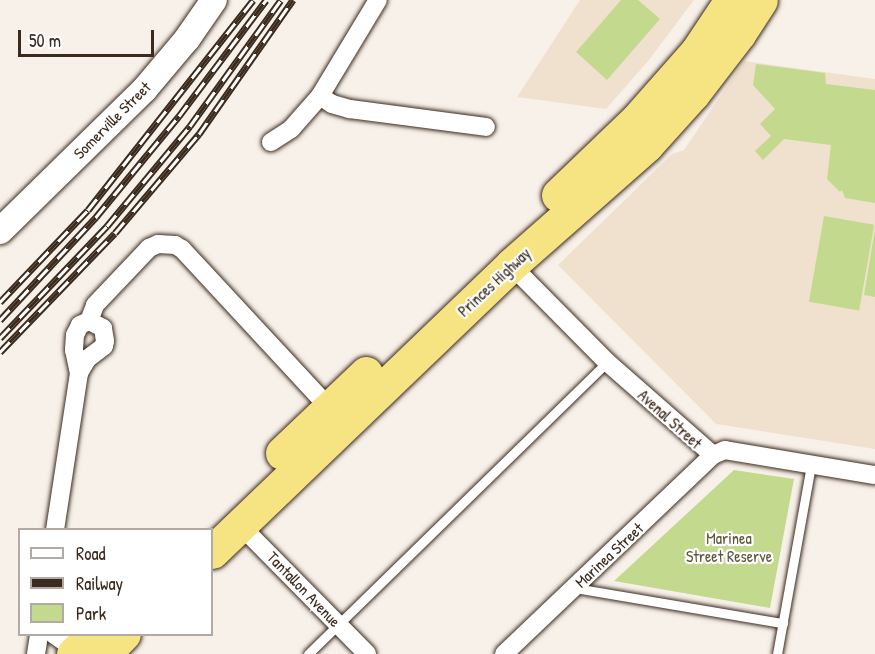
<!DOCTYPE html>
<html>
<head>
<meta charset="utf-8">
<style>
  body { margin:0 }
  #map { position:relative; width:875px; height:654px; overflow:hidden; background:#f8f1e9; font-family:"Patrick Hand",sans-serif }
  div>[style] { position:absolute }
  .built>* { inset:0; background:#f0e1ce }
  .green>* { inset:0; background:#c3d98e; transform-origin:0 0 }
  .roads { filter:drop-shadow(0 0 2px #3b2a1e) drop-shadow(0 0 2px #3b2a1e) }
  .lane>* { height:9px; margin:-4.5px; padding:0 4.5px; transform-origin:4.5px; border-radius:4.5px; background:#fff }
  .street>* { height:18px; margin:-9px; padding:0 9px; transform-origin:9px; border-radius:9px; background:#fff }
  .secondary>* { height:26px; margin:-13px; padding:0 13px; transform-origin:13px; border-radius:13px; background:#fff }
  .highway>* { height:33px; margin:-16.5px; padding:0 16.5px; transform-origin:16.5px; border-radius:16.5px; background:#f6e381 }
  .rail>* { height:7px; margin-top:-3.5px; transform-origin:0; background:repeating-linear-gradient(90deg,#fff 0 14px,#3b2a1e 0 28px); box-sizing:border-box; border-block:2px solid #3b2a1e }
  span { translate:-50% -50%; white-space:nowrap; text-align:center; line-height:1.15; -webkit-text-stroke:4.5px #fff; paint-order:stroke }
  .street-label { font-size:16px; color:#3b2a1e }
  .park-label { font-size:16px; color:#5d563a }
  .legend { position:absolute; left:18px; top:528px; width:195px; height:108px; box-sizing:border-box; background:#fff; border:2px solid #b1aaa5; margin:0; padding:8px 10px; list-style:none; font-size:18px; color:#3b2a1e }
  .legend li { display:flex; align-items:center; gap:12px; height:30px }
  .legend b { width:30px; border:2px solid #b1aaa5 }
  .scale { position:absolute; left:18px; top:30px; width:136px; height:27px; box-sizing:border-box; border:3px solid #3b2a1e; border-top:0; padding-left:8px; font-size:18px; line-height:21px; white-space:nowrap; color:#3b2a1e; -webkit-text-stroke:4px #fff; paint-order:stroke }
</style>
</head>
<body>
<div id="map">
  <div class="built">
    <i style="clip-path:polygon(580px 0,694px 0,649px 60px,606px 109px,517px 97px)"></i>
    <i style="clip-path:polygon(744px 61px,875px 79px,875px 449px,716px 424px,558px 265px,672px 154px,684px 150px)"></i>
  </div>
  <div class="green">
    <i style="clip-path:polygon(621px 0,638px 0,660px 19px,607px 80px,576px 52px)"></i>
    <i style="clip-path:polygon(756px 64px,825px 73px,826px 84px,875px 90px,875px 203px,845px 198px,842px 190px,840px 192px,827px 179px,831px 145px,784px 139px,763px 160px,755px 151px,771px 136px,760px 124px,775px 109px,753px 85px)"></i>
    <i style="left:824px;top:216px;width:51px;height:87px;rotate:10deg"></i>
    <i style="clip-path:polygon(875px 229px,875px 297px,864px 295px)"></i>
    <i style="clip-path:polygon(734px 470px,794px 479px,770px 608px,614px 581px)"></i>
  </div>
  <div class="roads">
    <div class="lane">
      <i style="left:575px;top:588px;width:211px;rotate:9.6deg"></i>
      <i style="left:308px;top:654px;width:418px;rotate:-44.3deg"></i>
      <i style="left:777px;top:654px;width:192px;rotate:-79.8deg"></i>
    </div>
    <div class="street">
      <i style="left:320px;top:96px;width:14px;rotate:34deg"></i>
      <i style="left:332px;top:104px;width:19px;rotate:16deg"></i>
      <i style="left:350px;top:109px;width:137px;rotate:7.5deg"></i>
      <i style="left:271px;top:142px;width:24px;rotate:-33deg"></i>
      <i style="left:291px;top:129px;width:44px;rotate:-48.7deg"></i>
      <i style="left:320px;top:96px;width:112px;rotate:-58.9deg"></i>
      <i style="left:511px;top:265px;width:136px;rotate:45.3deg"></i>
      <i style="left:607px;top:362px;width:141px;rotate:41.3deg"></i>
      <i style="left:89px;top:321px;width:17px;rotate:-69deg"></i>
      <i style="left:95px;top:305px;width:79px;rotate:-46.5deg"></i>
      <i style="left:149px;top:248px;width:10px;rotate:-24deg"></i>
      <i style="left:158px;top:244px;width:17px;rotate:3deg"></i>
      <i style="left:175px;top:245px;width:8px;rotate:30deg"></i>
      <i style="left:182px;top:249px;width:217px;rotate:47.2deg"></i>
      <i style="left:240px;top:525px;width:181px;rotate:45.4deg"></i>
      <i style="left:55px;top:530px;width:159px;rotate:-81.3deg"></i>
      <i style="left:79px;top:373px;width:16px;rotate:-60deg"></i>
      <i style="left:87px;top:359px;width:21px;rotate:-37deg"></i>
      <i style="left:104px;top:346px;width:5px;rotate:-79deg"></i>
      <i style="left:105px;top:341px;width:13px;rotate:-99deg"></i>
      <i style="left:103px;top:328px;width:16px;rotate:-153deg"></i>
      <i style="left:89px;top:321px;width:10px;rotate:156deg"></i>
      <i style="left:80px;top:325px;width:11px;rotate:117deg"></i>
      <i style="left:75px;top:335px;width:15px;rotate:94deg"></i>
      <i style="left:74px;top:350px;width:24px;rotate:78deg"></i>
      <i style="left:53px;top:634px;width:28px;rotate:35deg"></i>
      <i style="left:36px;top:654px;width:20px;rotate:-81deg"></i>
      <i style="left:504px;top:654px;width:289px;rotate:-43.6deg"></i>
      <i style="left:713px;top:455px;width:13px;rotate:-23deg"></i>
      <i style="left:725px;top:450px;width:152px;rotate:9.5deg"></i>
    </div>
    <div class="secondary">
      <i style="left:0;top:231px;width:202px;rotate:-44.4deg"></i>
      <i style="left:144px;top:90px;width:67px;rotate:-49.9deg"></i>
      <i style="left:187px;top:39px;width:47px;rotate:-55.3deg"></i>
    </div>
    <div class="highway">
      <i style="left:558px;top:195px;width:111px;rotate:-43.9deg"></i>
      <i style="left:638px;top:118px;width:89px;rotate:-48.6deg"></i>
      <i style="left:697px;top:51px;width:61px;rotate:-56.3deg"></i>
      <i style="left:282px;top:453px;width:116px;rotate:-43.6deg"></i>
      <i style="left:212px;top:552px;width:414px;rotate:-43.8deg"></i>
      <i style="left:511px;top:265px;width:181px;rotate:-41.4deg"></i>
      <i style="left:647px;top:145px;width:69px;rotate:-48deg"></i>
      <i style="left:693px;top:94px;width:76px;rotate:-52.5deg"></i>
      <i style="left:739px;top:34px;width:40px;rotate:-57.1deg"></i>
      <i style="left:73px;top:654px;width:28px;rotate:-45deg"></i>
      <i style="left:104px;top:654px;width:28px;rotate:-45deg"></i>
    </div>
  </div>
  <div class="rail">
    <i style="left:0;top:302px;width:127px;rotate:-46.3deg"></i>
    <i style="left:88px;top:210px;width:267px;rotate:-51.8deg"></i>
    <i style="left:0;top:320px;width:141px;rotate:-47deg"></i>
    <i style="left:96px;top:217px;width:131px;rotate:-50.6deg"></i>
    <i style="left:179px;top:116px;width:145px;rotate:-53.1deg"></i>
    <i style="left:0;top:338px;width:155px;rotate:-46.3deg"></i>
    <i style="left:107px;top:226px;width:130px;rotate:-50.3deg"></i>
    <i style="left:190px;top:126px;width:155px;rotate:-54.2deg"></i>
    <i style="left:0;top:352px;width:165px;rotate:-46deg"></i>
    <i style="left:115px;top:233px;width:130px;rotate:-49.7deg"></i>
    <i style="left:199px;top:134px;width:164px;rotate:-55deg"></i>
  </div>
  <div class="street-label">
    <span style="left:112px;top:120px;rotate:-45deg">Somerville Street</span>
    <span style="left:494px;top:282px;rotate:-43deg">Princes Highway</span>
    <span style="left:670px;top:419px;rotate:42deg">Avenal Street</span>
    <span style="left:609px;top:555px;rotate:-43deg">Marinea Street</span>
    <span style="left:304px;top:589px;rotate:46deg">Tantallon Avenue</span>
  </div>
  <div class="park-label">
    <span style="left:729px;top:547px">Marinea<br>Street Reserve</span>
  </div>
  <ul class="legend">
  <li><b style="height:8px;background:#fff"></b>Road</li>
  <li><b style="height:8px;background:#3b2a1e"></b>Railway</li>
  <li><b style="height:16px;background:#c3d98e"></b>Park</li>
  </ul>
  <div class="scale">50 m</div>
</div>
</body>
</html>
